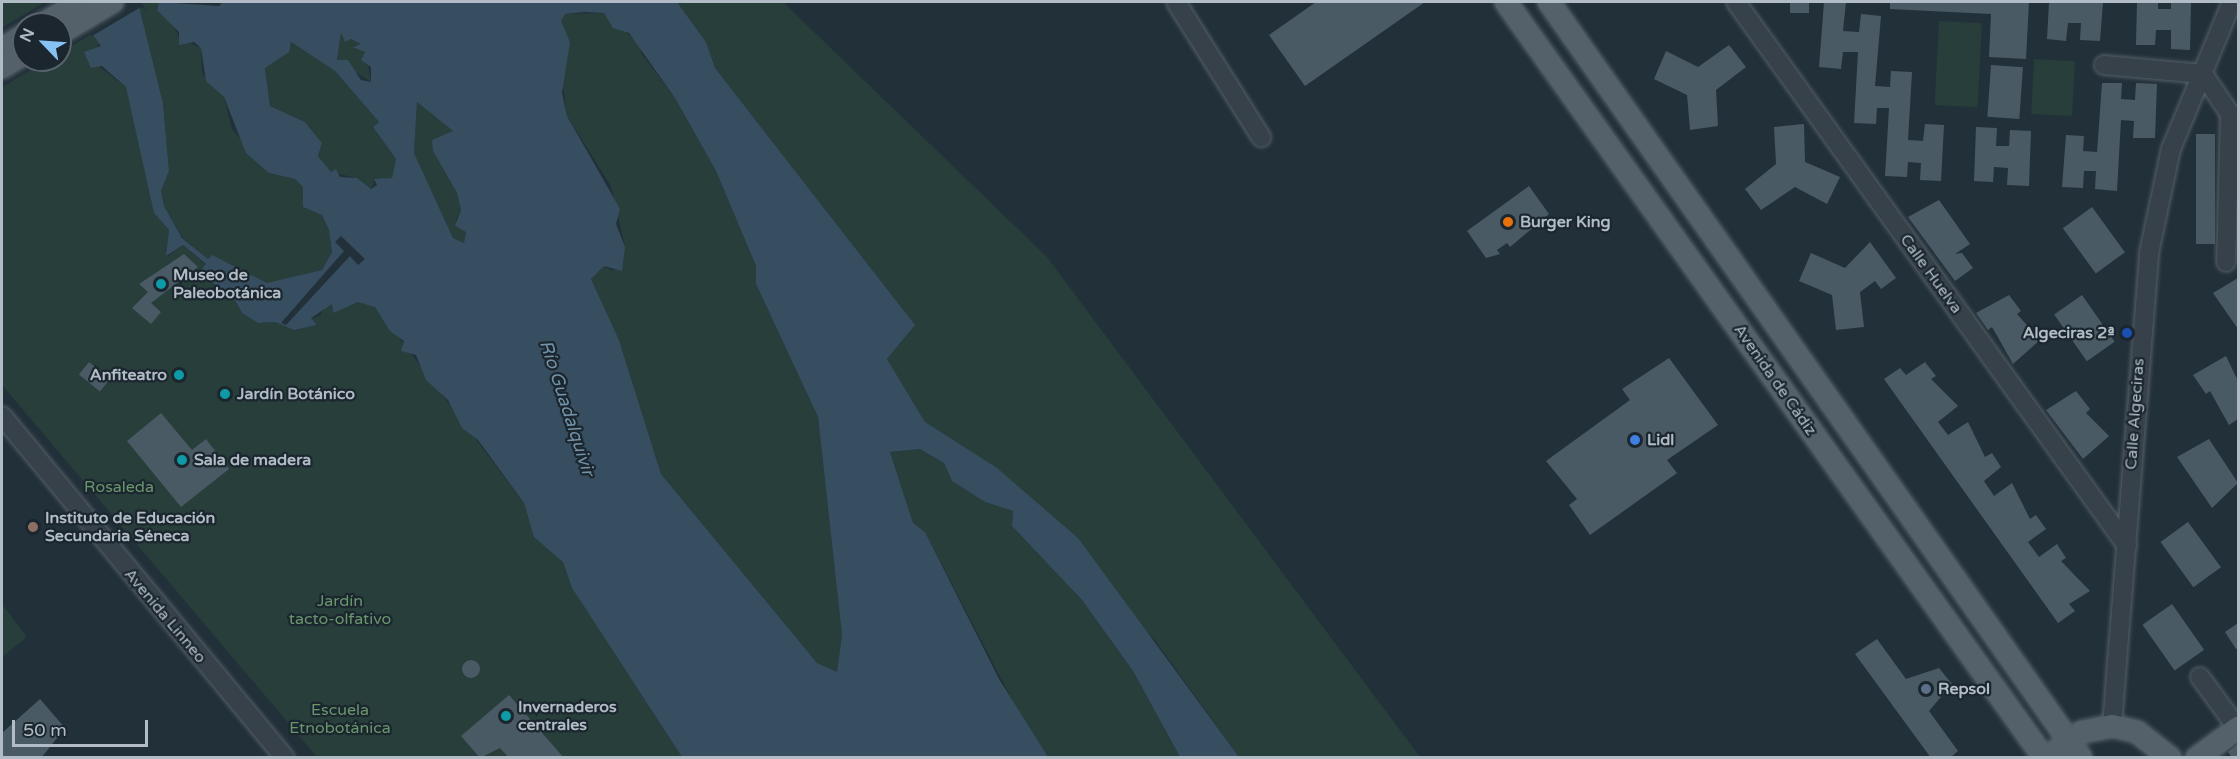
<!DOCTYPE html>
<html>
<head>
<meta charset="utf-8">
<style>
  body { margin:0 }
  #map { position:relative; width:2240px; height:759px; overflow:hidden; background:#223039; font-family:"Varela Round",sans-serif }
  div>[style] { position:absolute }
  .green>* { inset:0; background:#273e3b; transform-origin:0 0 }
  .water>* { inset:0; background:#364e60 }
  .pier>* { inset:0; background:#223039 }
  .building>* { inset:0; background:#4a5a65; transform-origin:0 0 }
  .round { border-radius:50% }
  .roads { filter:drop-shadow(0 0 2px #545f67) drop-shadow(0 0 2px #545f67) }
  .minor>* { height:18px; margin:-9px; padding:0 9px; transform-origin:9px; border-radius:9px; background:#36414a }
  .major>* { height:22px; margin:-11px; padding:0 11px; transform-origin:11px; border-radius:11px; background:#54606a }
  .dots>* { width:16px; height:16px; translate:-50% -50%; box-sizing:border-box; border:3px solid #1b262e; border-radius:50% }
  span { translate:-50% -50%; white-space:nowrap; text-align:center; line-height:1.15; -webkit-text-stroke:4.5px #1b262e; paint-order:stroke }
  .poi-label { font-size:16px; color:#b1bcc6; font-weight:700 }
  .left { translate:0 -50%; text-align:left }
  .right { translate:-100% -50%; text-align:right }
  .street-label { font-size:16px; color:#b1bcc6 }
  .park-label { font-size:16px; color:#69966c }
  .water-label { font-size:18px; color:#7292a9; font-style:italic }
  .frame { position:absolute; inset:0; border:3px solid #b1bcc6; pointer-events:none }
  .north { position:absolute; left:12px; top:12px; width:60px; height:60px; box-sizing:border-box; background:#1b262e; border:2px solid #57626b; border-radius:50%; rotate:295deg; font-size:16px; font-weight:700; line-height:24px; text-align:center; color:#b1bcc6 }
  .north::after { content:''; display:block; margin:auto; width:21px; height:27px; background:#87c2f4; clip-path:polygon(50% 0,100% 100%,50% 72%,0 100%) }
  .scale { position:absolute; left:12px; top:720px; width:136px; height:27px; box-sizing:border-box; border:3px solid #b1bcc6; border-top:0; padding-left:8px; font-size:18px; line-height:21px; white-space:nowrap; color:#b1bcc6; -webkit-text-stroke:4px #1b262e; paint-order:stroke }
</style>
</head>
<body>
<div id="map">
  <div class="green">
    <i style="clip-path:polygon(2px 2px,45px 2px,2px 28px)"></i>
    <i style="clip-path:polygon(138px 2px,159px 2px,157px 10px,173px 23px,179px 38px,201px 48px,202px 73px,224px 97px,232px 129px,269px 173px,295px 179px,303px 187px,303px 207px,322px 215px,329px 230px,332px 252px,322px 270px,267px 284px,212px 256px,208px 259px,182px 237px,164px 206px,161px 191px,169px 171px,163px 103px)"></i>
    <i style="clip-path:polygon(677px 2px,783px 2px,1047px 257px,1420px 757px,1239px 757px,1154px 639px,925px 422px,887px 359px,915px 325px,715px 68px,706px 42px)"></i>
    <i style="clip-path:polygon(604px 13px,642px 46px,641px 53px,675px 98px,716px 171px,756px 266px,756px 284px,818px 417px,842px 635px,837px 672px,817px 663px,661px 474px,619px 340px,591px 279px,604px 266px,613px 271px,625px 247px,611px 186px,567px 116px,561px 71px,570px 42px,560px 21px,564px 14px)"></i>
    <i style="left:1939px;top:21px;width:43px;height:84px;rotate:3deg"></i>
    <i style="clip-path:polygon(93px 33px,102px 42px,92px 51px,97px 65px,126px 87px,132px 103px,154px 213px,169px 230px,167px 257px,183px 245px,206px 265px,198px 274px,232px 295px,242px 313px,258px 323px,275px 322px,294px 330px,317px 325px,311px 319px,320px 316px,325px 306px,332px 304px,333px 312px,358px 302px,375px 306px,524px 503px,530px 523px,563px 562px,572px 588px,682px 757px,317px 757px,2px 385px,2px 87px,48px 60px,60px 60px,60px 53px)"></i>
    <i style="clip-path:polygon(341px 33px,362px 45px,353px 45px,366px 52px,371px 82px,337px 60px)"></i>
    <i style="clip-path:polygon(291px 42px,335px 71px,379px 122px,373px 127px,396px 159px,392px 178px,375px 180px,371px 189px,356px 178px,331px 172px,318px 156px,322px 143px,305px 122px,270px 106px,265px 68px)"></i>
    <i style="left:2034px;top:59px;width:41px;height:55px;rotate:3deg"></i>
    <i style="clip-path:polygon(417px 102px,453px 131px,433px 151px,457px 193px,461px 210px,456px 220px,466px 232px,464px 243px,453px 238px,414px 153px)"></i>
    <i style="clip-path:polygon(921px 449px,944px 463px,952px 481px,985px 502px,1013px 511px,1012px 526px,1082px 600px,1133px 671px,1180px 757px,1048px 757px,1034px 742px,925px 532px,913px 524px,890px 452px)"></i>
    <i style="clip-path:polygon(2px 604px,27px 637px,2px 657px)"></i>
  </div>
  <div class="water">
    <i style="clip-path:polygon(evenodd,138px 2px,163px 103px,169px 171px,161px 191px,164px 206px,182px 238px,208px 259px,212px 255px,267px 283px,322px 270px,332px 252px,329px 230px,322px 215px,303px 207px,303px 187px,295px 179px,269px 173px,246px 153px,224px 97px,206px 81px,201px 48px,194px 42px,179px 45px,179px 32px,157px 10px,159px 2px,219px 6px,223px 2px,677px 2px,706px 42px,715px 68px,915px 325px,887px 359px,925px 422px,997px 468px,1078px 538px,1239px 757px,1180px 757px,1133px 671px,1082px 600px,1012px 526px,1013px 511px,985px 502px,952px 481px,944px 463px,920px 449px,890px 452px,913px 523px,925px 532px,999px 679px,1048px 757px,682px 757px,572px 588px,563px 562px,534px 537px,524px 503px,478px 440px,462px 428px,448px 400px,426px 380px,416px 355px,401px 351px,404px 341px,390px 331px,375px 307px,358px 302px,333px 313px,332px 304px,311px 318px,317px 325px,294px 330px,275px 322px,258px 323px,242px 313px,232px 295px,198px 274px,206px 264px,183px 245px,166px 256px,169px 230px,154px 213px,126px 87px,102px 66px,91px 68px,84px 52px,101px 46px,91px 32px,138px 2px,585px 12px,604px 13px,613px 28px,629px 33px,675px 98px,716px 171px,756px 266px,756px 284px,818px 417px,842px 635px,837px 672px,817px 663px,661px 474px,619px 340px,591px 279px,604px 266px,622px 271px,625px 247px,616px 224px,620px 209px,567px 116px,562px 93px,570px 42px,561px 21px,565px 14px,585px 12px,138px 2px,341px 33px,345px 42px,351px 39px,361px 44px,353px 47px,365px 52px,361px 60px,371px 67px,371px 82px,361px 80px,348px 60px,337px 60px,341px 33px,138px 2px,291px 42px,335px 71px,379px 122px,373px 127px,396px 159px,392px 178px,374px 179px,377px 185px,371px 189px,357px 178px,340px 177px,336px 169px,331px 172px,318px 156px,322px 143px,305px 122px,270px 106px,265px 68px,289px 52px,291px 42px,138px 2px,417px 102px,453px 131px,432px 140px,433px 151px,457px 193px,461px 210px,455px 226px,466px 232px,464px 243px,453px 238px,414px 153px,417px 102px)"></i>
  </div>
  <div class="pier">
    <i style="clip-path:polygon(71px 2px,141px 2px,146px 10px,141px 7px,92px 36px)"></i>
    <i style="clip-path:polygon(341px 236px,365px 259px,358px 265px,350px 256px,286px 325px,281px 323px,344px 251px,335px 242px)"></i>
  </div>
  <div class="building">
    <i style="clip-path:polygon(1316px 2px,1425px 2px,1305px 86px,1269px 35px)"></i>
    <i style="left:1790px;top:2px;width:19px;height:11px"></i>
    <i style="clip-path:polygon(1824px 2px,1846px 2px,1843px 31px,1859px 32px,1861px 14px,1881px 16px,1875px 86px,1890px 87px,1891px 71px,1912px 72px,1908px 140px,1923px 141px,1925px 124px,1944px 125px,1941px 181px,1920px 180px,1921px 163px,1908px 162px,1907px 177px,1885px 176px,1889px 108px,1877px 108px,1876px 124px,1854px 123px,1858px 52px,1843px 52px,1841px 69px,1819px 67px)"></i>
    <i style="clip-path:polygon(1890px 2px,2029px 2px,2026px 59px,1989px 57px,1991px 14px,1890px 9px)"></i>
    <i style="clip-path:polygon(2049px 2px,2103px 2px,2100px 41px,2080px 40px,2081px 23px,2068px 23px,2066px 41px,2047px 39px)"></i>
    <i style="clip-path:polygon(2137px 2px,2158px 2px,2158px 9px,2171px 9px,2171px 2px,2191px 2px,2190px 50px,2171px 49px,2171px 30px,2156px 30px,2155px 45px,2136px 45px)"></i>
    <i style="clip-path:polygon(1729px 45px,1746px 67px,1716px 90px,1718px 126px,1690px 130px,1687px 95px,1654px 79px,1666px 51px,1698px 67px)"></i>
    <i style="left:1991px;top:65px;width:32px;height:52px;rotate:4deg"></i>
    <i style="clip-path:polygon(2102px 83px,2122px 83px,2121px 99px,2135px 100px,2136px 83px,2157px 84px,2155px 138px,2133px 138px,2134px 121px,2121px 120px,2117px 191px,2095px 189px,2096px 171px,2084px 171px,2083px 188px,2062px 187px,2066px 135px,2084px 136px,2083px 151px,2097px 152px)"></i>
    <i style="clip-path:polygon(1804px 124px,1805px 162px,1840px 177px,1827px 204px,1795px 187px,1761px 210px,1745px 189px,1776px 164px,1774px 127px)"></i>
    <i style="clip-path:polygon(1976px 127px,1997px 128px,1996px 146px,2009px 146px,2010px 130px,2031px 131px,2029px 186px,2007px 185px,2008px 168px,1994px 167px,1993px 182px,1974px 181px)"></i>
    <i style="left:2196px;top:134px;width:19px;height:110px"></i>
    <i style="clip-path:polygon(1529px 186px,1549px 214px,1510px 247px,1507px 243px,1497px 250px,1500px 254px,1486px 258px,1467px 231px)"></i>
    <i style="clip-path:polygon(1939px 200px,1970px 244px,1955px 254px,1962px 253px,1973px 268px,1955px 281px,1908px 217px)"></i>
    <i style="left:2092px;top:207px;width:56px;height:36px;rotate:54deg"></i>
    <i style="clip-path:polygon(1870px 242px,1896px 278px,1881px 289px,1875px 281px,1860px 292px,1864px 327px,1836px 330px,1832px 295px,1799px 281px,1811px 253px,1845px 268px)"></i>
    <i style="clip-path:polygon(184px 254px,198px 267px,151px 303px,161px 312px,151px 324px,132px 308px,148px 292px,139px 284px)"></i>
    <i style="clip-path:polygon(2238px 278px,2238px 329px,2213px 293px)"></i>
    <i style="clip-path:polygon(2009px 295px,2021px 311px,2017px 314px,2040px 340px,2013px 364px,1992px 327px,1988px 330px,1976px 313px)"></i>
    <i style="left:2082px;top:295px;width:57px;height:34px;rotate:55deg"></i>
    <i style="clip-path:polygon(2226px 356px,2238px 381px,2238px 419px,2229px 425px,2210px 391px,2206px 394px,2193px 375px)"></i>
    <i style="clip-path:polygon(1669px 358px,1718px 425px,1667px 460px,1677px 473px,1590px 535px,1569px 505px,1577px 499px,1546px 461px,1630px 400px,1622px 389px)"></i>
    <i style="left:89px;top:362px;width:27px;height:16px;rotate:39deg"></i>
    <i style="clip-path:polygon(1925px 362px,1936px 376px,1931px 379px,1958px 406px,1938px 422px,1948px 435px,1968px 422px,1985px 457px,1992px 453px,2001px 467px,1984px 481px,1994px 496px,2012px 483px,2030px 519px,2036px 515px,2046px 529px,2028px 542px,2039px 557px,2057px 544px,2066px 558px,2061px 561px,2090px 591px,2069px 604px,2075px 611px,2058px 623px,1884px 379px,1900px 368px,1906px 375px)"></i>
    <i style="clip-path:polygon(2076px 391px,2090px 409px,2086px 413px,2109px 436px,2083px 459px,2046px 410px)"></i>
    <i style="clip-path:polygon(161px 413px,192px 450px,206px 439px,229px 469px,181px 507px,127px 441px)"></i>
    <i style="clip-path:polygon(2209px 439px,2238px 483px,2212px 508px,2177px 457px)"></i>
    <i style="left:2188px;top:522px;width:56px;height:34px;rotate:54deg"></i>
    <i style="left:2172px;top:604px;width:56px;height:36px;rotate:55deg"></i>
    <i style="clip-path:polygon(2238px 623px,2238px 648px,2236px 649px,2225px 632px)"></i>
    <i style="clip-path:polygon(1877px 639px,1906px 679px,1939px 668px,1952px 684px,1929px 711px,1958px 751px,1950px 758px,1931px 758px,1855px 654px)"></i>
    <i class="round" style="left:462px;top:660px;width:18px;height:18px"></i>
    <i style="clip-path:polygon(509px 695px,564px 758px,509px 758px,500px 748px,480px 758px,461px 736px)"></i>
    <i style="clip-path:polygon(40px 699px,65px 728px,41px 758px,2px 758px,2px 733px)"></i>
    <i style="clip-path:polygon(2238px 744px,2238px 758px,2232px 758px,2228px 752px)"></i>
  </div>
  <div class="roads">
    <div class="minor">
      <i style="left:1176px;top:2px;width:160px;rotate:57.8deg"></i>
      <i style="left:1736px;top:2px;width:670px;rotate:54.29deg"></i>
      <i style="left:2104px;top:65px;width:99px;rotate:5.2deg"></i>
      <i style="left:2203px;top:74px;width:48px;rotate:56deg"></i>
      <i style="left:2230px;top:114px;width:148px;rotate:91.5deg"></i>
      <i style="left:2px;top:416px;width:444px;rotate:50.4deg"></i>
      <i style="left:2200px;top:677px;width:64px;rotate:53.8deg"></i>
      <i style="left:2112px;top:726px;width:474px;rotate:-85.5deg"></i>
      <i style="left:2149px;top:253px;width:106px;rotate:-78.1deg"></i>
      <i style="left:2171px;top:149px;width:159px;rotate:-67.5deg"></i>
    </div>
    <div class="major">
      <i style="left:1506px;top:2px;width:928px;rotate:54.56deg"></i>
      <i style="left:1549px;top:2px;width:924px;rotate:54.87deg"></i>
      <i style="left:43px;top:24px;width:44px;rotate:-30.1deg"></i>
      <i style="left:60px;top:33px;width:61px;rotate:-30.8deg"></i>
      <i style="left:2px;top:49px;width:26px;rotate:-32deg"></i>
      <i style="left:2px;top:67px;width:26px;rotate:-31deg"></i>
      <i style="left:2058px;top:749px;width:29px;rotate:-35deg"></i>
      <i style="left:2082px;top:732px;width:31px;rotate:-11deg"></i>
      <i style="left:2112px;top:726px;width:26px;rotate:13deg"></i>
      <i style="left:2137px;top:732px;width:42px;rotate:38.2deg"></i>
      <i style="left:2197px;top:758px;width:51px;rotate:-36.2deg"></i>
    </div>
  </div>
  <div class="dots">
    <i style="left:1508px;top:222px;background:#e8710a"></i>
    <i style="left:161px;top:284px;background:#0f9aa8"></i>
    <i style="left:2127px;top:333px;background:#1a4fb4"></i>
    <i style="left:179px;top:375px;background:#0f9aa8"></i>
    <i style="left:225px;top:394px;background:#0f9aa8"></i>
    <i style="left:1635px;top:440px;background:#3f7fe0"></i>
    <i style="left:182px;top:460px;background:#0f9aa8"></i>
    <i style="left:33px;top:527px;background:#8d6e63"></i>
    <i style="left:1926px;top:689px;background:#5c6f8a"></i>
    <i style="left:506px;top:716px;background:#0f9aa8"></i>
  </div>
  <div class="poi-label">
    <span class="left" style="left:1520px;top:222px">Burger King</span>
    <span class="left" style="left:173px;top:284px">Museo de<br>Paleobotánica</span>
    <span class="right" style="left:2115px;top:333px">Algeciras 2ª</span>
    <span class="right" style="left:167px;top:375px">Anfiteatro</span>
    <span class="left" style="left:237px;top:394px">Jardín Botánico</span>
    <span class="left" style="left:1647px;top:440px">Lidl</span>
    <span class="left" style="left:194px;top:460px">Sala de madera</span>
    <span class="left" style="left:45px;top:527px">Instituto de Educación<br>Secundaria Séneca</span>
    <span class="left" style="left:1938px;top:689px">Repsol</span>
    <span class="left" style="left:518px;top:716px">Invernaderos<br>centrales</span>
  </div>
  <div class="street-label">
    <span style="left:1931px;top:274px;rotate:54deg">Calle Huelva</span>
    <span style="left:1775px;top:380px;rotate:55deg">Avenida de Cádiz</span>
    <span style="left:2135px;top:414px;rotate:-86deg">Calle Algeciras</span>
    <span style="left:165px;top:616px;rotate:50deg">Avenida Linneo</span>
  </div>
  <div class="park-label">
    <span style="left:119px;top:487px">Rosaleda</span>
    <span style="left:340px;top:610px">Jardín<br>tacto-olfativo</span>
    <span style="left:340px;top:719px">Escuela<br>Etnobotánica</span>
  </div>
  <div class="water-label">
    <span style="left:567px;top:408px;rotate:72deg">Río Guadalquivir</span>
  </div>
  <div class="frame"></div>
  <div class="north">N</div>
  <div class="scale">50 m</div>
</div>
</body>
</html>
